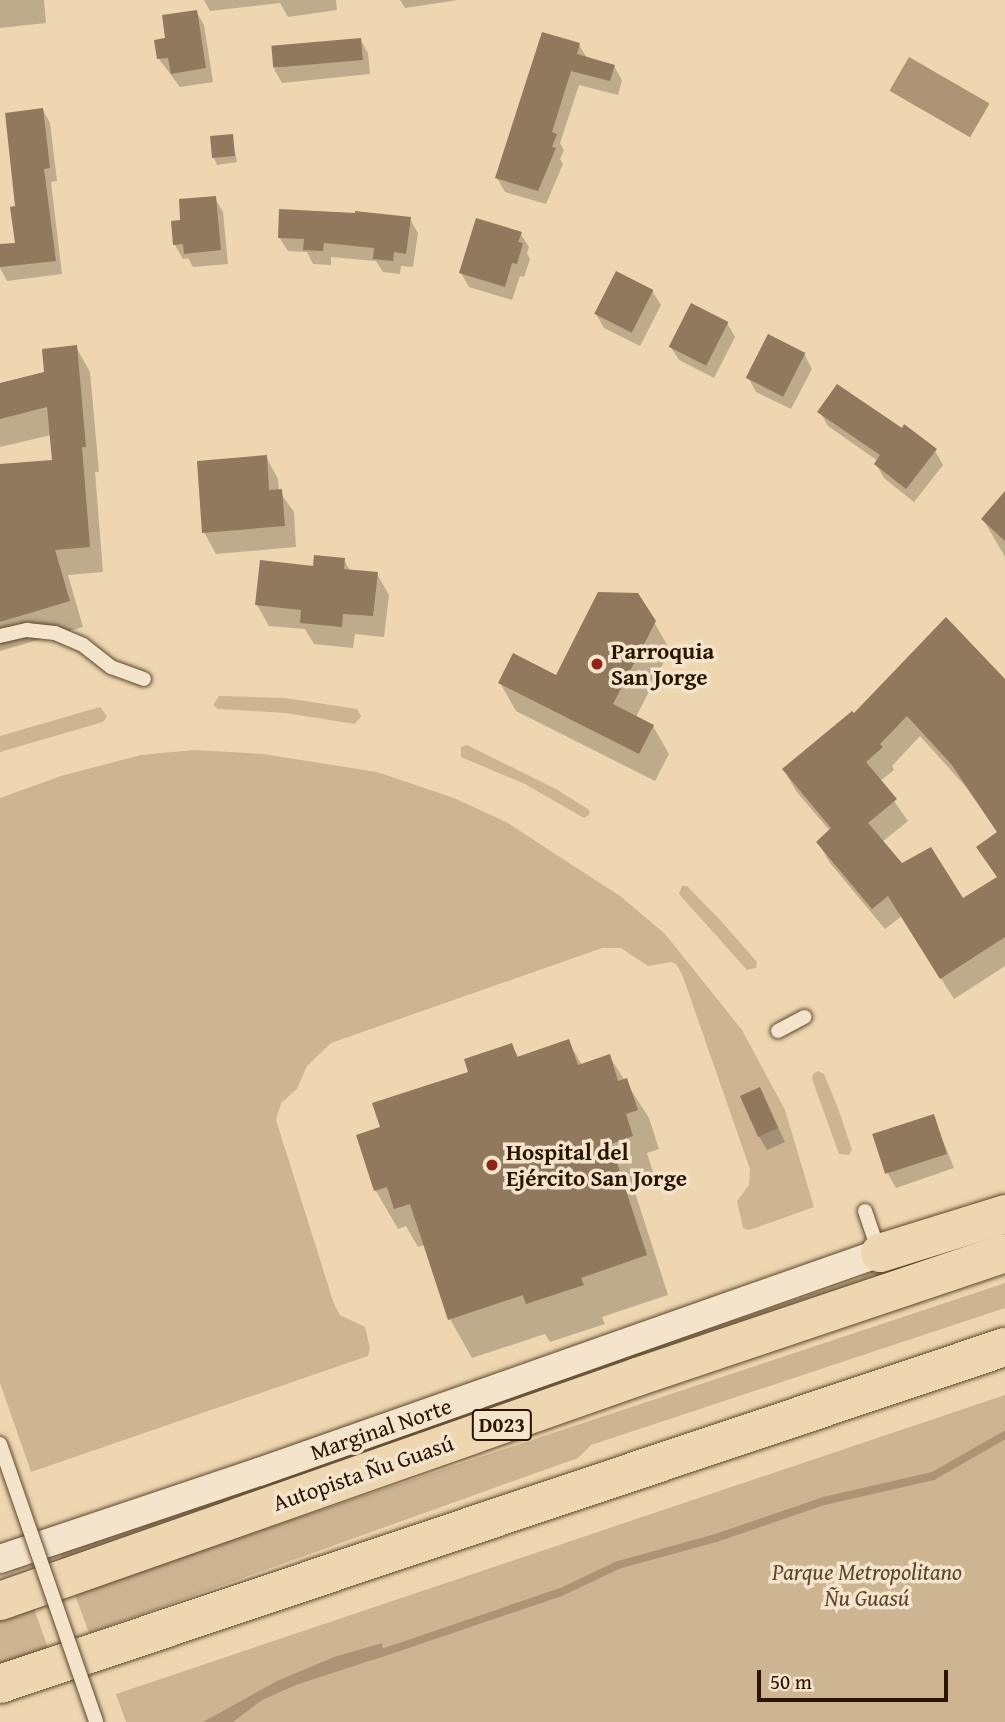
<!DOCTYPE html>
<meta charset="utf-8">
<style>
body{margin:0}
#map{position:relative;width:1005px;height:1722px;overflow:hidden;background:#eed6b0;font-family:"Gentium Book Plus",serif}
div>[style]{position:absolute}
[style*='--x']{left:calc(var(--x)*1px);top:calc(var(--y)*1px);width:calc(var(--w)*1px);rotate:calc(var(--a)*1deg)}
.green>*{inset:0;background:#cdb592}
.water>*{inset:0;background:#ac9474;transform-origin:0 0}
.shadow>*{inset:0;background:#0003}
.stream>*{height:8px;margin:-4px;padding:0 4px;transform-origin:4px;border-radius:4px;background:#ac9474}
.building>*{inset:0;background:#90795c;transform-origin:0 0}
.roads{filter:drop-shadow(0 0 2px #5c452c) drop-shadow(0 0 2px #5c452c)}
.service>*{height:14px;margin:-7px;padding:0 7px;transform-origin:7px;border-radius:7px;background:#f4e4cc}
.minor>*{height:28px;margin:-14px;padding:0 14px;transform-origin:14px;border-radius:14px;background:#f4e4cc}
.motorway>*{height:38px;margin:-19px;padding:0 19px;transform-origin:19px;border-radius:19px;background:#eed6b0}
.bridges{filter:drop-shadow(0 0 2px #5c452c) drop-shadow(0 0 2px #5c452c)}
.service-bridge>*{height:14px;margin:-7px;padding:0 7px;transform-origin:7px;border-radius:7px;background:#f4e4cc}
.dots>*{width:19px;height:19px;translate:-50% -50%;box-sizing:border-box;border:4px solid #f4e4cc;border-radius:50%}
span{translate:-50% -50%;white-space:nowrap;text-align:center;line-height:1.15;-webkit-text-stroke:7px #f4e4cc;paint-order:stroke}
.shield-label span{padding:2px 5px;background:#f4e4cc;border:2px solid;border-radius:5px;-webkit-text-stroke-width:0}
.shield-label{font-size:21px;color:#2b1500;font-weight:700}
.poi-label{font-size:23px;color:#2b1500;font-weight:700}
.left{translate:0 -50%;text-align:left}
.street-label{font-size:23px;color:#2b1500}
.park-label{font-size:23px;color:#5c452c;font-style:italic}
.scale{position:absolute;left:757px;top:1670px;width:191px;height:32px;box-sizing:border-box;border:4px solid #2b1500;border-top:0;padding-left:9px;font-size:21px;line-height:24px;white-space:nowrap;color:#2b1500;-webkit-text-stroke:5px #f4e4cc;paint-order:stroke}
</style>
<div id="map">
<div class="green">
<i style="clip-path:polygon(219px 696px,285px 698px,357px 709px,361px 716px,355px 724px,286px 713px,218px 709px,213px 705px)"></i>
<i style="clip-path:polygon(100px 707px,107px 716px,103px 722px,0 752px,0 736px)"></i>
<i style="clip-path:polygon(467px 745px,556px 789px,589px 810px,590px 814px,584px 818px,525px 784px,461px 757px,461px 747px)"></i>
<i style="clip-path:polygon(194px 750px,263px 754px,377px 772px,454px 798px,506px 822px,620px 896px,665px 934px,742px 1030px,785px 1110px,814px 1207px,749px 1230px,743px 1228px,737px 1201px,749px 1185px,750px 1169px,682px 974px,676px 964px,671px 962px,648px 966px,621px 948px,602px 948px,331px 1043px,307px 1066px,297px 1089px,281px 1103px,276px 1120px,334px 1304px,340px 1315px,365px 1327px,370px 1348px,368px 1356px,31px 1472px,0 1383px,0 798px,61px 776px,141px 755px)"></i>
<i style="clip-path:polygon(682px 886px,687px 886px,721px 921px,757px 962px,756px 968px,747px 970px,679px 894px)"></i>
<i style="clip-path:polygon(818px 1071px,824px 1074px,839px 1111px,852px 1150px,849px 1155px,839px 1154px,812px 1079px,813px 1074px)"></i>
<i style="clip-path:polygon(1005px 1225px,1005px 1240px,63px 1561px,58px 1546px,860px 1278px,887px 1262px)"></i>
<i style="clip-path:polygon(1005px 1283px,1005px 1308px,591px 1445px,578px 1458px,89px 1633px,74px 1592px)"></i>
<i style="clip-path:polygon(1005px 1395px,1005px 1722px,126px 1722px,116px 1694px)"></i>
<i style="clip-path:polygon(33px 1606px,48px 1648px,0 1664px,0 1618px)"></i>
</div>
<div class="water">
<i style="left:909px;top:57px;width:93px;height:39px;rotate:30deg"></i>
<i style="clip-path:polygon(382px 1643px,384px 1656px,296px 1685px,262px 1700px,233px 1722px,203px 1722px,277px 1681px,334px 1657px)"></i>
</div>
<div class="shadow">
<i style="clip-path:polygon(0 0,44px 0,46px 23px,0 28px)"></i>
<i style="clip-path:polygon(204px 0,336px 0,337px 10px,288px 17px,280px 3px,210px 11px)"></i>
<i style="clip-path:polygon(400px 0,458px 0,405px 8px)"></i>
<i style="clip-path:polygon(196px 11px,204px 25px,213px 82px,180px 87px,159px 59px,156px 41px,167px 40px)"></i>
<i style="clip-path:polygon(360px 39px,368px 53px,370px 74px,282px 83px,274px 69px)"></i>
<i style="clip-path:polygon(579px 45px,587px 58px,614px 66px,622px 80px,618px 95px,579px 85px,560px 143px,564px 150px,560px 159px,563px 164px,546px 204px,505px 192px,497px 178px)"></i>
<i style="clip-path:polygon(43px 110px,50px 123px,57px 181px,51px 182px,62px 274px,7px 281px,0 268px,0 246px,16px 244px,17px 207px)"></i>
<i style="clip-path:polygon(232px 136px,237px 162px,217px 165px,214px 158px)"></i>
<i style="clip-path:polygon(215px 198px,223px 212px,228px 264px,193px 267px,188px 258px,183px 259px,175px 245px,173px 223px,182px 222px)"></i>
<i style="clip-path:polygon(410px 219px,418px 233px,413px 267px,401px 266px,400px 274px,383px 272px,376px 261px,331px 257px,331px 265px,313px 264px,307px 252px,288px 251px,279px 237px)"></i>
<i style="clip-path:polygon(520px 233px,529px 247px,527px 253px,530px 259px,524px 277px,520px 276px,512px 300px,469px 287px,461px 273px)"></i>
<i style="clip-path:polygon(652px 291px,661px 305px,640px 346px,604px 328px,596px 314px)"></i>
<i style="clip-path:polygon(727px 323px,735px 337px,714px 378px,679px 360px,670px 346px)"></i>
<i style="clip-path:polygon(76px 347px,90px 372px,99px 472px,95px 472px,103px 572px,68px 575px,83px 627px,0 651px,0 466px,54px 461px,51px 435px,0 447px,0 385px,46px 374px)"></i>
<i style="clip-path:polygon(804px 354px,812px 369px,791px 409px,756px 392px,748px 377px)"></i>
<i style="clip-path:polygon(820px 412px,935px 451px,943px 465px,914px 502px,884px 478px,876px 464px,878px 461px,828px 426px)"></i>
<i style="clip-path:polygon(266px 457px,278px 479px,279px 491px,294px 512px,296px 547px,216px 554px,204px 532px)"></i>
<i style="clip-path:polygon(1005px 494px,1005px 557px,983px 519px)"></i>
<i style="clip-path:polygon(344px 560px,350px 571px,377px 574px,389px 595px,384px 637px,355px 634px,353px 648px,314px 644px,305px 629px,269px 626px,257px 605px)"></i>
<i style="clip-path:polygon(654px 622px,670px 650px,636px 717px,653px 726px,669px 754px,655px 781px,516px 711px,500px 683px,557px 677px)"></i>
<i style="clip-path:polygon(evenodd,1005px 683px,1005px 966px,954px 999px,902px 916px,885px 929px,830px 863px,818px 842px,830px 831px,796px 791px,784px 770px,854px 716px,1005px 683px,920px 736px,966px 787px,998px 833px,978px 847px,998px 878px,963px 900px,902px 865px,882px 842px,908px 821px,880px 781px,894px 770px,892px 766px,920px 736px)"></i>
<i style="clip-path:polygon(568px 1041px,582px 1065px,609px 1056px,649px 1118px,659px 1149px,647px 1153px,654px 1175px,632px 1183px,668px 1295px,602px 1317px,605px 1324px,550px 1342px,545px 1334px,472px 1358px,450px 1319px,425px 1245px,418px 1247px,406px 1226px,398px 1229px,376px 1191px,358px 1136px,382px 1128px,512px 1045px,519px 1058px)"></i>
<i style="clip-path:polygon(760px 1090px,785px 1142px,767px 1150px,759px 1136px)"></i>
<i style="clip-path:polygon(933px 1116px,954px 1168px,896px 1188px,888px 1174px)"></i>
</div>
<div class="stream">
<i style="--x:373;--y:1656;--w:199;--a:-18.8"></i>
<i style="--x:561;--y:1592;--w:63;--a:-25.3"></i>
<i style="--x:618;--y:1565;--w:102;--a:-15.4"></i>
<i style="--x:716;--y:1538;--w:114;--a:-18.9"></i>
<i style="--x:824;--y:1501;--w:112;--a:-12.9"></i>
<i style="--x:933;--y:1476;--w:83;--a:-29.7"></i>
</div>
<div class="building">
<i style="clip-path:polygon(197px 10px,206px 68px,171px 74px,168px 58px,157px 59px,154px 40px,165px 38px,162px 15px)"></i>
<i style="clip-path:polygon(542px 32px,580px 43px,577px 54px,615px 65px,610px 81px,571px 71px,552px 132px,557px 134px,552px 147px,556px 148px,538px 191px,495px 178px)"></i>
<i style="left:361px;top:38px;width:22px;height:90px;rotate:85deg"></i>
<i style="clip-path:polygon(43px 108px,50px 168px,44px 169px,56px 261px,0 267px,0 244px,15px 243px,10px 207px,15px 206px,5px 113px)"></i>
<i style="left:233px;top:134px;width:22px;height:23px;rotate:85deg"></i>
<i style="clip-path:polygon(216px 196px,221px 250px,184px 254px,183px 244px,173px 245px,171px 221px,180px 220px,179px 199px)"></i>
<i style="clip-path:polygon(279px 209px,355px 213px,355px 211px,411px 217px,406px 254px,394px 252px,393px 261px,373px 259px,374px 248px,324px 243px,323px 251px,303px 250px,304px 239px,278px 238px)"></i>
<i style="clip-path:polygon(476px 218px,522px 232px,518px 242px,523px 243px,517px 264px,512px 263px,505px 287px,459px 273px)"></i>
<i style="left:616px;top:271px;width:42px;height:48px;rotate:27deg"></i>
<i style="left:691px;top:303px;width:42px;height:49px;rotate:27deg"></i>
<i style="left:768px;top:334px;width:42px;height:49px;rotate:27deg"></i>
<i style="clip-path:polygon(77px 345px,86px 447px,82px 447px,90px 547px,55px 550px,70px 601px,0 622px,0 464px,52px 460px,47px 407px,0 419px,0 383px,44px 372px,42px 349px)"></i>
<i style="clip-path:polygon(837px 384px,902px 428px,904px 424px,937px 449px,906px 489px,874px 464px,880px 455px,817px 412px)"></i>
<i style="clip-path:polygon(267px 455px,269px 490px,282px 489px,285px 526px,202px 533px,197px 461px)"></i>
<i style="clip-path:polygon(1005px 491px,1005px 541px,981px 519px)"></i>
<i style="clip-path:polygon(314px 555px,345px 558px,344px 569px,378px 572px,373px 616px,343px 614px,342px 627px,300px 623px,301px 610px,255px 605px,260px 560px,313px 566px)"></i>
<i style="clip-path:polygon(598px 592px,638px 593px,656px 621px,613px 704px,654px 725px,639px 754px,498px 683px,513px 653px,556px 675px)"></i>
<i style="clip-path:polygon(evenodd,946px 617px,1005px 679px,1005px 937px,940px 979px,888px 896px,872px 909px,816px 842px,831px 828px,782px 769px,852px 711px,854px 713px,946px 617px,907px 716px,952px 765px,997px 832px,976px 847px,997px 877px,963px 898px,931px 847px,902px 863px,868px 823px,897px 799px,866px 762px,883px 747px,880px 744px,907px 716px)"></i>
<i style="clip-path:polygon(569px 1039px,578px 1065px,610px 1054px,618px 1081px,627px 1078px,638px 1110px,626px 1114px,633px 1136px,611px 1144px,647px 1255px,581px 1278px,584px 1285px,526px 1304px,523px 1295px,448px 1320px,410px 1204px,394px 1209px,387px 1187px,374px 1191px,356px 1135px,380px 1127px,372px 1103px,468px 1072px,464px 1059px,512px 1043px,517px 1057px)"></i>
<i style="left:760px;top:1087px;width:45px;height:22px;rotate:66deg"></i>
<i style="left:934px;top:1114px;width:42px;height:65px;rotate:72deg"></i>
</div>
<div class="roads">
<div class="service">
<i style="--x:0;--y:636;--w:28;--a:-13"></i>
<i style="--x:27;--y:630;--w:28;--a:6"></i>
<i style="--x:55;--y:633;--w:30;--a:23"></i>
<i style="--x:83;--y:645;--w:36;--a:38"></i>
<i style="--x:111;--y:667;--w:35;--a:20"></i>
<i style="--x:778;--y:1031;--w:30;--a:-28"></i>
<i style="--x:865;--y:1211;--w:43;--a:71.1"></i>
</div>
<div class="minor">
<i style="--x:0;--y:1559;--w:273;--a:-18.6"></i>
<i style="--x:259;--y:1472;--w:658;--a:-19.43"></i>
</div>
<div class="motorway">
<i style="--x:880;--y:1253;--w:131;--a:-17.3"></i>
<i style="--x:0;--y:1601;--w:675;--a:-19.37"></i>
<i style="--x:637;--y:1377;--w:388;--a:-18.6"></i>
<i style="--x:0;--y:1684;--w:1060;--a:-18.54"></i>
</div>
</div>
<div class="bridges">
<div class="service-bridge">
<i style="--x:0;--y:1444;--w:294;--a:70.9"></i>
</div>
</div>
<div class="dots">
<i style="left:597px;top:664px;background:#8f2418"></i>
<i style="left:492px;top:1165px;background:#8f2418"></i>
</div>
<div class="shield-label">
<span style="left:502px;top:1425px">D023</span>
</div>
<div class="poi-label">
<span class="left" style="left:611px;top:664px">Parroquia<br>San Jorge</span>
<span class="left" style="left:506px;top:1165px">Hospital del<br>Ejército San Jorge</span>
</div>
<div class="street-label">
<span style="left:381px;top:1429px;rotate:-19deg">Marginal Norte</span>
<span style="left:363px;top:1473px;rotate:-19deg">Autopista Ñu Guasú</span>
</div>
<div class="park-label">
<span style="left:867px;top:1585px">Parque Metropolitano<br>Ñu Guasú</span>
</div>
<div class="scale">50 m</div>
</div>
